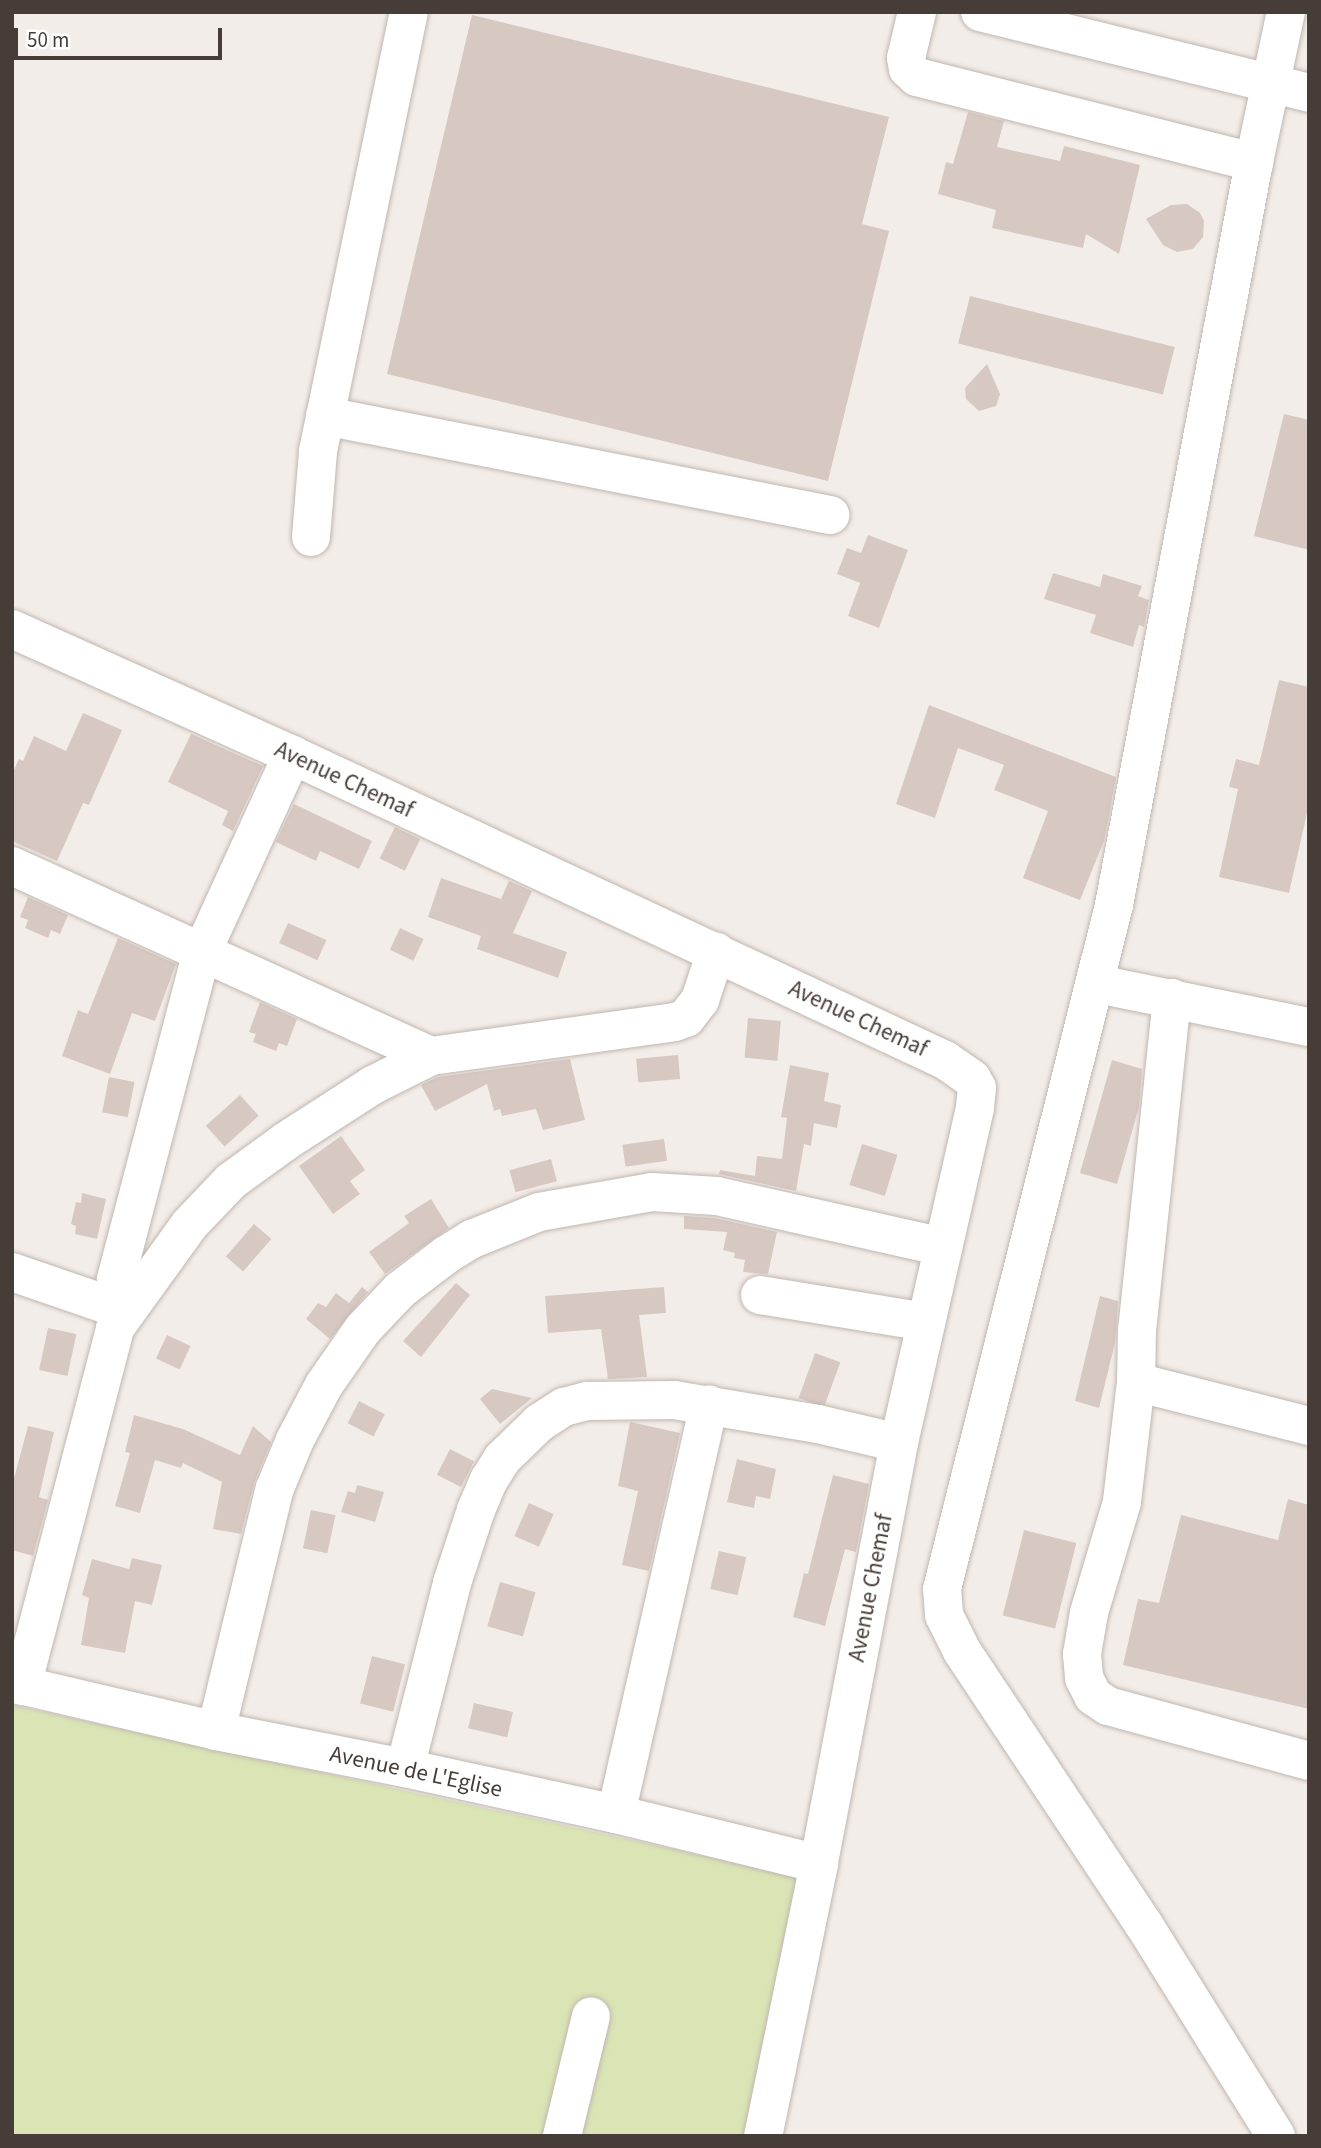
<!DOCTYPE html>
<style>
body{margin:0}
#map{position:relative;width:1321px;height:2148px;overflow:hidden;background:#f3ede9;font-family:"Source Sans 3",sans-serif}
div>[style]{position:absolute}
[style*='--x']{left:calc(var(--x)*1px);top:calc(var(--y)*1px);width:calc(var(--w)*1px);rotate:calc(var(--a)*1deg)}
.green>*{inset:0;background:#dae4b5}
.building>*{inset:0;background:#d7c9c2;transform-origin:0 0}
.roads{filter:drop-shadow(0 0 2px #c1b6af) drop-shadow(0 0 2px #c1b6af)}
.minor>*{height:38px;margin:-19px;padding:0 19px;transform-origin:19px;border-radius:19px;background:#fff}
span{translate:-50% -50%;white-space:nowrap;text-align:center;line-height:1.15;-webkit-text-stroke:5px #fff;paint-order:stroke}
.street-label{font-size:23px;color:#463d38}
.frame{position:absolute;inset:0;border:14px solid #463d38;pointer-events:none}
.scale{position:absolute;left:14px;top:28px;width:208px;height:32px;box-sizing:border-box;border:4px solid #463d38;border-top:0;padding-left:9px;font-size:21px;line-height:24px;white-space:nowrap;color:#463d38;-webkit-text-stroke:5px #fff;paint-order:stroke}
</style>
<div id="map">
<div class="green">
<i style="clip-path:polygon(12px 1705px,815px 1880px,776px 2136px,12px 2136px)"></i>
</div>
<div class="building">
<i style="clip-path:polygon(472px 15px,889px 117px,862px 224px,889px 231px,828px 481px,387px 374px)"></i>
<i style="clip-path:polygon(968px 112px,1004px 121px,997px 147px,1060px 161px,1064px 146px,1140px 165px,1119px 254px,1086px 234px,1083px 248px,992px 228px,996px 210px,938px 194px,946px 162px,953px 164px)"></i>
<i style="clip-path:polygon(1187px 204px,1200px 213px,1204px 221px,1203px 237px,1193px 249px,1177px 252px,1163px 245px,1146px 219px,1171px 205px)"></i>
<i style="left:970px;top:296px;width:211px;height:49px;rotate:14deg"></i>
<i style="clip-path:polygon(987px 364px,1000px 394px,996px 406px,979px 411px,966px 399px,965px 388px)"></i>
<i style="clip-path:polygon(1284px 414px,1309px 420px,1309px 550px,1254px 536px)"></i>
<i style="clip-path:polygon(868px 535px,908px 550px,879px 628px,848px 616px,860px 583px,837px 574px,847px 548px,861px 553px)"></i>
<i style="clip-path:polygon(1053px 573px,1100px 587px,1103px 574px,1142px 586px,1138px 596px,1149px 600px,1144px 627px,1139px 625px,1133px 647px,1090px 633px,1096px 615px,1044px 599px)"></i>
<i style="clip-path:polygon(1279px 680px,1309px 687px,1309px 804px,1289px 893px,1219px 877px,1238px 789px,1229px 787px,1236px 759px,1259px 765px)"></i>
<i style="clip-path:polygon(929px 705px,1116px 777px,1104px 841px,1080px 900px,1023px 878px,1048px 811px,994px 790px,1004px 765px,958px 748px,935px 818px,896px 804px)"></i>
<i style="clip-path:polygon(83px 713px,122px 730px,89px 805px,83px 803px,57px 861px,12px 841px,12px 774px,19px 759px,23px 761px,34px 736px,66px 751px)"></i>
<i style="clip-path:polygon(191px 734px,263px 766px,233px 831px,222px 825px,228px 811px,168px 782px)"></i>
<i style="clip-path:polygon(294px 804px,372px 841px,359px 869px,320px 851px,316px 861px,276px 842px)"></i>
<i style="left:395px;top:827px;width:28px;height:35px;rotate:26deg"></i>
<i style="clip-path:polygon(441px 878px,501px 899px,509px 881px,532px 891px,513px 933px,567px 952px,558px 978px,477px 949px,481px 936px,428px 917px)"></i>
<i style="clip-path:polygon(28px 897px,68px 915px,60px 934px,51px 930px,48px 938px,25px 928px,28px 920px,20px 917px)"></i>
<i style="left:288px;top:923px;width:42px;height:22px;rotate:24deg"></i>
<i style="left:400px;top:928px;width:26px;height:24px;rotate:25deg"></i>
<i style="clip-path:polygon(118px 938px,176px 964px,155px 1021px,132px 1013px,110px 1074px,62px 1056px,78px 1010px,88px 1014px)"></i>
<i style="clip-path:polygon(260px 1002px,297px 1019px,287px 1046px,279px 1043px,276px 1051px,253px 1042px,256px 1034px,249px 1032px)"></i>
<i style="left:748px;top:1018px;width:33px;height:40px;rotate:5deg"></i>
<i style="left:678px;top:1055px;width:24px;height:42px;rotate:85deg"></i>
<i style="clip-path:polygon(570px 1059px,585px 1120px,543px 1130px,536px 1109px,502px 1116px,500px 1109px,494px 1111px,487px 1084px,435px 1111px,421px 1085px,438px 1077px)"></i>
<i style="clip-path:polygon(1112px 1060px,1142px 1069px,1139px 1107px,1117px 1184px,1080px 1173px)"></i>
<i style="clip-path:polygon(790px 1065px,829px 1073px,824px 1101px,841px 1105px,837px 1128px,814px 1123px,811px 1146px,804px 1144px,796px 1191px,719px 1174px,720px 1170px,755px 1176px,757px 1156px,782px 1159px,787px 1118px,781px 1117px)"></i>
<i style="left:109px;top:1077px;width:26px;height:36px;rotate:11deg"></i>
<i style="left:240px;top:1095px;width:28px;height:46px;rotate:48deg"></i>
<i style="clip-path:polygon(341px 1136px,365px 1170px,350px 1181px,360px 1194px,333px 1214px,299px 1166px)"></i>
<i style="left:664px;top:1139px;width:22px;height:42px;rotate:82deg"></i>
<i style="left:862px;top:1144px;width:37px;height:43px;rotate:17deg"></i>
<i style="left:551px;top:1159px;width:23px;height:43px;rotate:75deg"></i>
<i style="clip-path:polygon(82px 1193px,106px 1199px,97px 1239px,75px 1234px,76px 1226px,71px 1224px,76px 1202px,81px 1203px)"></i>
<i style="clip-path:polygon(431px 1199px,449px 1228px,385px 1274px,369px 1252px,409px 1223px,404px 1216px)"></i>
<i style="clip-path:polygon(684px 1216px,714px 1218px,777px 1232px,768px 1274px,743px 1272px,745px 1260px,734px 1258px,735px 1253px,723px 1250px,727px 1232px,684px 1229px)"></i>
<i style="left:254px;top:1224px;width:23px;height:43px;rotate:41deg"></i>
<i style="clip-path:polygon(456px 1283px,470px 1295px,421px 1357px,403px 1341px)"></i>
<i style="clip-path:polygon(362px 1287px,368px 1292px,330px 1339px,306px 1319px,318px 1303px,326px 1307px,336px 1293px,349px 1303px)"></i>
<i style="clip-path:polygon(664px 1287px,666px 1313px,639px 1315px,647px 1377px,608px 1379px,601px 1329px,548px 1333px,545px 1296px)"></i>
<i style="clip-path:polygon(1100px 1296px,1118px 1301px,1115px 1343px,1099px 1408px,1075px 1401px)"></i>
<i style="left:48px;top:1328px;width:29px;height:43px;rotate:12deg"></i>
<i style="left:167px;top:1335px;width:26px;height:26px;rotate:25deg"></i>
<i style="left:815px;top:1353px;width:27px;height:48px;rotate:20deg"></i>
<i style="clip-path:polygon(492px 1389px,532px 1398px,500px 1424px,480px 1399px)"></i>
<i style="left:359px;top:1401px;width:29px;height:25px;rotate:27deg"></i>
<i style="clip-path:polygon(134px 1415px,183px 1429px,240px 1455px,253px 1426px,271px 1442px,254px 1483px,241px 1534px,213px 1529px,222px 1482px,183px 1463px,181px 1468px,155px 1460px,140px 1513px,115px 1506px,130px 1453px,125px 1452px)"></i>
<i style="clip-path:polygon(630px 1422px,680px 1433px,649px 1571px,622px 1565px,638px 1491px,618px 1486px)"></i>
<i style="clip-path:polygon(28px 1426px,54px 1432px,39px 1497px,48px 1500px,33px 1556px,12px 1550px,12px 1486px)"></i>
<i style="left:450px;top:1449px;width:27px;height:29px;rotate:27deg"></i>
<i style="clip-path:polygon(737px 1459px,776px 1469px,770px 1499px,756px 1496px,754px 1508px,727px 1502px)"></i>
<i style="clip-path:polygon(833px 1475px,869px 1484px,856px 1552px,845px 1549px,825px 1626px,793px 1617px,804px 1573px,808px 1574px)"></i>
<i style="clip-path:polygon(357px 1485px,384px 1492px,375px 1522px,341px 1512px,348px 1491px,355px 1493px)"></i>
<i style="clip-path:polygon(1288px 1499px,1309px 1505px,1309px 1709px,1123px 1665px,1138px 1599px,1159px 1603px,1181px 1515px,1278px 1540px)"></i>
<i style="left:529px;top:1503px;width:27px;height:36px;rotate:24deg"></i>
<i style="left:311px;top:1510px;width:25px;height:39px;rotate:12deg"></i>
<i style="left:1024px;top:1530px;width:54px;height:88px;rotate:14deg"></i>
<i style="left:719px;top:1551px;width:28px;height:39px;rotate:13deg"></i>
<i style="clip-path:polygon(132px 1558px,162px 1565px,152px 1605px,135px 1601px,125px 1653px,81px 1645px,89px 1598px,82px 1595px,92px 1559px,129px 1569px)"></i>
<i style="left:500px;top:1582px;width:37px;height:46px;rotate:16deg"></i>
<i style="left:372px;top:1656px;width:34px;height:49px;rotate:14deg"></i>
<i style="left:474px;top:1703px;width:40px;height:26px;rotate:13deg"></i>
</div>
<div class="roads">
<div class="minor">
<i style="--x:917;--y:12;--w:47;--a:103.4"></i>
<i style="--x:906;--y:58;--w:11;--a:80"></i>
<i style="--x:908;--y:69;--w:12;--a:42"></i>
<i style="--x:917;--y:77;--w:348;--a:14.2"></i>
<i style="--x:980;--y:12;--w:339;--a:13.8"></i>
<i style="--x:325;--y:416;--w:515;--a:11.09"></i>
<i style="--x:311;--y:537;--w:86;--a:-85.3"></i>
<i style="--x:318;--y:451;--w:448;--a:-78.3"></i>
<i style="--x:12;--y:629;--w:307;--a:24.2"></i>
<i style="--x:292;--y:755;--w:721;--a:25.04"></i>
<i style="--x:945;--y:1060;--w:33;--a:35"></i>
<i style="--x:972;--y:1079;--w:10;--a:61"></i>
<i style="--x:977;--y:1088;--w:20;--a:96"></i>
<i style="--x:975;--y:1108;--w:344;--a:102.8"></i>
<i style="--x:899;--y:1443;--w:429;--a:100.8"></i>
<i style="--x:819;--y:1864;--w:278;--a:101.6"></i>
<i style="--x:12;--y:866;--w:460;--a:24.4"></i>
<i style="--x:1097;--y:984;--w:216;--a:11.5"></i>
<i style="--x:1172;--y:998;--w:334;--a:96"></i>
<i style="--x:1137;--y:1330;--w:52;--a:91.1"></i>
<i style="--x:1136;--y:1382;--w:179;--a:14.3"></i>
<i style="--x:12;--y:1272;--w:120;--a:19"></i>
<i style="--x:760;--y:1295;--w:168;--a:9.2"></i>
<i style="--x:125;--y:1311;--w:17;--a:-115"></i>
<i style="--x:118;--y:1296;--w:17;--a:-97"></i>
<i style="--x:116;--y:1279;--w:338;--a:-75.3"></i>
<i style="--x:202;--y:952;--w:217;--a:-65.4"></i>
<i style="--x:1136;--y:1382;--w:121;--a:96.7"></i>
<i style="--x:1122;--y:1502;--w:116;--a:106.6"></i>
<i style="--x:1089;--y:1613;--w:42;--a:99.7"></i>
<i style="--x:1082;--y:1654;--w:24;--a:85"></i>
<i style="--x:1084;--y:1678;--w:20;--a:63"></i>
<i style="--x:1093;--y:1696;--w:18;--a:34"></i>
<i style="--x:1108;--y:1706;--w:208;--a:15.3"></i>
<i style="--x:12;--y:1683;--w:210;--a:13.2"></i>
<i style="--x:216;--y:1731;--w:193;--a:11.1"></i>
<i style="--x:405;--y:1768;--w:216;--a:12.3"></i>
<i style="--x:616;--y:1814;--w:209;--a:13.8"></i>
<i style="--x:22;--y:1686;--w:370;--a:-75.4"></i>
<i style="--x:115;--y:1328;--w:128;--a:-54.2"></i>
<i style="--x:190;--y:1224;--w:59;--a:-46.4"></i>
<i style="--x:231;--y:1181;--w:68;--a:-36"></i>
<i style="--x:286;--y:1141;--w:103;--a:-32.8"></i>
<i style="--x:373;--y:1085;--w:65;--a:-26.6"></i>
<i style="--x:431;--y:1056;--w:246;--a:-7.9"></i>
<i style="--x:675;--y:1022;--w:12;--a:-20"></i>
<i style="--x:686;--y:1018;--w:23;--a:-52"></i>
<i style="--x:700;--y:1000;--w:51;--a:-71.6"></i>
<i style="--x:216;--y:1731;--w:250;--a:-76.4"></i>
<i style="--x:275;--y:1488;--w:52;--a:-67.4"></i>
<i style="--x:295;--y:1440;--w:62;--a:-62.2"></i>
<i style="--x:324;--y:1385;--w:68;--a:-55.1"></i>
<i style="--x:363;--y:1329;--w:54;--a:-46.5"></i>
<i style="--x:400;--y:1290;--w:58;--a:-37.3"></i>
<i style="--x:446;--y:1255;--w:31;--a:-32"></i>
<i style="--x:472;--y:1239;--w:72;--a:-21.9"></i>
<i style="--x:539;--y:1212;--w:115;--a:-10"></i>
<i style="--x:652;--y:1192;--w:65;--a:3.5"></i>
<i style="--x:717;--y:1196;--w:232;--a:12.7"></i>
<i style="--x:405;--y:1768;--w:191;--a:-75.7"></i>
<i style="--x:452;--y:1583;--w:77;--a:-71.8"></i>
<i style="--x:476;--y:1510;--w:33;--a:-67"></i>
<i style="--x:489;--y:1480;--w:25;--a:-58"></i>
<i style="--x:502;--y:1459;--w:52;--a:-44.2"></i>
<i style="--x:539;--y:1423;--w:30;--a:-33"></i>
<i style="--x:564;--y:1407;--w:24;--a:-15"></i>
<i style="--x:587;--y:1401;--w:87;--a:-0.7"></i>
<i style="--x:674;--y:1400;--w:146;--a:9.5"></i>
<i style="--x:818;--y:1424;--w:83;--a:13.2"></i>
<i style="--x:616;--y:1814;--w:420;--a:-77.2"></i>
<i style="--x:562;--y:2136;--w:123;--a:-76.4"></i>
<i style="--x:1276;--y:2136;--w:249;--a:-122"></i>
<i style="--x:1144;--y:1925;--w:329;--a:-123.6"></i>
<i style="--x:962;--y:1651;--w:40;--a:-116.6"></i>
<i style="--x:944;--y:1615;--w:26;--a:-94"></i>
<i style="--x:942;--y:1589;--w:705;--a:-75.88"></i>
<i style="--x:1114;--y:905;--w:756;--a:-79.33"></i>
<i style="--x:1254;--y:162;--w:153;--a:-78"></i>
</div>
</div>
<div class="street-label">
<span style="left:344px;top:780px;rotate:25deg">Avenue Chemaf</span>
<span style="left:858px;top:1019px;rotate:25deg">Avenue Chemaf</span>
<span style="left:871px;top:1588px;rotate:-79deg">Avenue Chemaf</span>
<span style="left:416px;top:1772px;rotate:12deg">Avenue de L'Eglise</span>
</div>
<div class="frame"></div>
<div class="scale">50 m</div>
</div>
